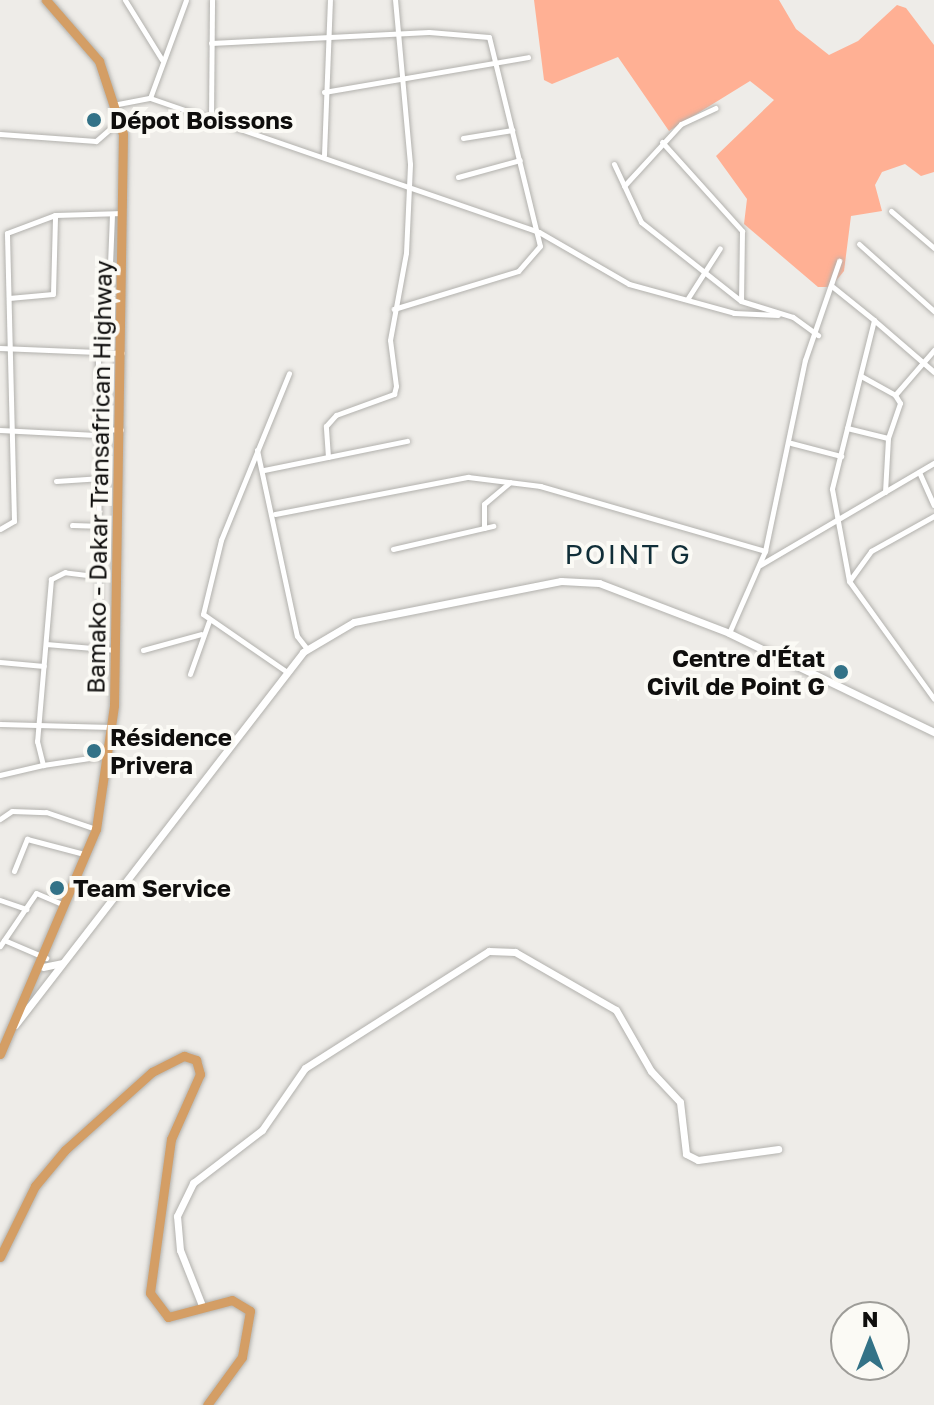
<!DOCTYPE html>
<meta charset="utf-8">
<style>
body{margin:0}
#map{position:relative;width:934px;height:1405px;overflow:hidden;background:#eeece8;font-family:"Golos Text",sans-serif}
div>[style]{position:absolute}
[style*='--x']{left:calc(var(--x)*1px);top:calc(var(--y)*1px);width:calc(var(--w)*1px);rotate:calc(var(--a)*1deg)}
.green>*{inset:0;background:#ffb094}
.roads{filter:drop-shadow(0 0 2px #b2b1ad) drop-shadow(0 0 2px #b2b1ad)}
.street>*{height:5px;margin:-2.5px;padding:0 2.5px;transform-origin:2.5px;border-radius:2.5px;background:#fff}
.secondary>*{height:7px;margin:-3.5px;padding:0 3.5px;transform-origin:3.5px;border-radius:3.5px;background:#fff}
.highway>*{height:9px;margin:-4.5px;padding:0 4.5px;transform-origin:4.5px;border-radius:4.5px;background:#d49e65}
.dots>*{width:22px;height:22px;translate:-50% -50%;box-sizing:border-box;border:4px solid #fbfaf5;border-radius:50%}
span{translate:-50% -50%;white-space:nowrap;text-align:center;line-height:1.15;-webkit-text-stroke:8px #fbfaf5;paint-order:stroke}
.poi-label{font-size:24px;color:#0f0e0d;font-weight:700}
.left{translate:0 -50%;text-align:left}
.right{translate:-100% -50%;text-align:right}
.street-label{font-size:24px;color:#0f0e0d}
.quarter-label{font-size:28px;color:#102e38;letter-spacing:2px}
.north{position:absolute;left:830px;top:1301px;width:80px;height:80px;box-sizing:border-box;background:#fbfaf5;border:2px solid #9d9c98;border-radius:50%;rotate:0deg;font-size:22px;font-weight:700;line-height:32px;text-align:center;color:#0f0e0d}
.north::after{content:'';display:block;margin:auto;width:28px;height:36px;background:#337287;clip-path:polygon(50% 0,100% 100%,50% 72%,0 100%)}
</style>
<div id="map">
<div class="green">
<i style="clip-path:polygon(534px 0,779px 0,796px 29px,829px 55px,858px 41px,897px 5px,906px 8px,934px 45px,934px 172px,921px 176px,905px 164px,882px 172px,875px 185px,882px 211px,851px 216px,844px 271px,831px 287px,818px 287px,744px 224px,747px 199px,716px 156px,774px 100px,750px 81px,669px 131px,618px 57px,552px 84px,544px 80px)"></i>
</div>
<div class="roads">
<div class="street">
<i style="--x:125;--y:0;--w:70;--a:58.3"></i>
<i style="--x:211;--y:43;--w:218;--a:-2.9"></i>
<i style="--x:429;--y:32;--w:60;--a:4.8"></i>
<i style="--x:489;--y:37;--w:215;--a:76.3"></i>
<i style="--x:540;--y:246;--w:33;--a:131"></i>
<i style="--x:518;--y:271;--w:130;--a:163"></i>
<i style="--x:324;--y:92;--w:207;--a:-9.7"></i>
<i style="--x:150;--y:98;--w:104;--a:-69.8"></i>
<i style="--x:118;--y:104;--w:33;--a:-11"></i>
<i style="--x:150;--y:98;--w:411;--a:19"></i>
<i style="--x:539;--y:232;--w:104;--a:30"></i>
<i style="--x:629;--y:284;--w:109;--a:15.4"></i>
<i style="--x:734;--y:313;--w:44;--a:2.6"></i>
<i style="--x:211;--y:118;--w:118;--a:-89.5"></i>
<i style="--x:0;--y:134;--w:96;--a:4.2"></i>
<i style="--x:96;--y:141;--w:32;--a:-41"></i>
<i style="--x:463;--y:138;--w:50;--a:-9.3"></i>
<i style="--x:662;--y:142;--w:120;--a:48"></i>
<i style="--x:742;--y:231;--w:69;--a:90.8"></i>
<i style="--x:324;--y:155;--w:155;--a:-87.8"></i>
<i style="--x:614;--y:164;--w:64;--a:65"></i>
<i style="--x:641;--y:222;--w:127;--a:38.3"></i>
<i style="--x:741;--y:301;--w:54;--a:17.1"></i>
<i style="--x:793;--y:317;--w:31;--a:36"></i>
<i style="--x:458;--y:177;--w:64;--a:-15.3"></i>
<i style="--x:624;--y:186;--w:84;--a:-47.4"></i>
<i style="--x:681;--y:124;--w:38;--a:-25"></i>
<i style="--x:891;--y:211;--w:57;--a:40.7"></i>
<i style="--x:859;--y:244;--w:101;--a:41.8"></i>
<i style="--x:833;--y:287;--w:53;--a:38.8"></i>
<i style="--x:9;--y:298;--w:44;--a:-5.2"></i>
<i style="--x:53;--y:294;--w:79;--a:-88.5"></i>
<i style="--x:688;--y:298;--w:59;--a:-57.4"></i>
<i style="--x:0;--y:348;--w:122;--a:2.3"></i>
<i style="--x:934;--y:372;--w:79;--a:-139.1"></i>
<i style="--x:874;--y:320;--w:174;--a:104"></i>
<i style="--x:832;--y:489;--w:94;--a:79.5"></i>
<i style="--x:849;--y:581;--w:145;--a:54.2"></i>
<i style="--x:861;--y:376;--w:39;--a:29"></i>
<i style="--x:895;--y:395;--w:60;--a:-49.1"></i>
<i style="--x:847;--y:428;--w:42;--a:13.7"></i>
<i style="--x:97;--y:429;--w:24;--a:2"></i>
<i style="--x:0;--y:430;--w:96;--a:3"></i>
<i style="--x:791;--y:443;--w:52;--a:14.6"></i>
<i style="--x:257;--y:450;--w:190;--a:77.9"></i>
<i style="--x:297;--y:636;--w:16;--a:52"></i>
<i style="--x:328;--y:457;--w:31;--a:-94"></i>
<i style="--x:326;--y:426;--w:15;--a:-48"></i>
<i style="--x:336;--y:415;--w:62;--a:-19.9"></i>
<i style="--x:394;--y:394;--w:8;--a:-76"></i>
<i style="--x:396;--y:386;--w:46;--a:-97.4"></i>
<i style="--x:390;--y:340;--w:88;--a:-79.6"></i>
<i style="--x:406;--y:253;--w:89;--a:-87.4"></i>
<i style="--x:410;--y:164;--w:165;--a:-95.2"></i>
<i style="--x:264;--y:470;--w:146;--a:-11.5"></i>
<i style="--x:919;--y:472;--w:36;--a:66"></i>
<i style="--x:56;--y:481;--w:46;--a:-3.7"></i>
<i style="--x:885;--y:492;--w:54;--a:-86.8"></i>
<i style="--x:888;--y:438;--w:37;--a:-71"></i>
<i style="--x:900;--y:403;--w:9;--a:-122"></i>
<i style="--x:275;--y:514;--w:197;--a:-10.9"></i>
<i style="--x:468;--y:477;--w:73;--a:7.1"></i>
<i style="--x:540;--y:486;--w:234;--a:16.1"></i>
<i style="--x:72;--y:525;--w:32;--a:2"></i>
<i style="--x:484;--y:528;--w:24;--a:-90"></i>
<i style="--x:484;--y:504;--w:34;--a:-40"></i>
<i style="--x:0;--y:529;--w:16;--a:-30"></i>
<i style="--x:14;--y:521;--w:288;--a:-91.4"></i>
<i style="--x:7;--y:233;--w:51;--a:-20.6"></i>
<i style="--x:55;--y:215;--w:68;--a:-1.7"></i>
<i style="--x:393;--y:549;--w:103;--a:-13"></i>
<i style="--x:760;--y:565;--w:202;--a:-30.4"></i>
<i style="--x:103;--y:577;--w:38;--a:-173"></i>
<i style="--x:65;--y:572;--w:16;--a:153"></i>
<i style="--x:51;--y:579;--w:163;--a:94.9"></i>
<i style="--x:37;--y:741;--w:25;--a:76"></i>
<i style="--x:43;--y:765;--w:67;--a:-8.6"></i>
<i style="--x:850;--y:580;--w:36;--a:-54"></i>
<i style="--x:871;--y:551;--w:72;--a:-29.1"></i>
<i style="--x:729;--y:633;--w:90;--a:-66.3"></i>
<i style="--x:765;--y:551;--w:195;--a:-78.2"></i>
<i style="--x:805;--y:360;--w:105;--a:-71"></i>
<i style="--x:46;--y:644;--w:70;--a:4.9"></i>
<i style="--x:99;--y:647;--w:295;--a:-90.2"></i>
<i style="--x:98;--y:352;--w:39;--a:-75"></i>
<i style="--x:108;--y:314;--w:100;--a:-87.7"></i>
<i style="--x:143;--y:650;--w:60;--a:-15.4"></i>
<i style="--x:0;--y:662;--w:44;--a:5.2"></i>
<i style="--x:287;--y:672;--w:102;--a:-145.4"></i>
<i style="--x:203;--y:614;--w:76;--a:-76.3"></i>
<i style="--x:221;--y:540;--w:180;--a:-67.8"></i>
<i style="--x:190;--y:674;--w:56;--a:-70.3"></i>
<i style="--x:0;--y:724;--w:111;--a:1.5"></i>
<i style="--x:0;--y:775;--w:44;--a:-13.1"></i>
<i style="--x:0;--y:819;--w:14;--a:-34"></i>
<i style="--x:12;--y:811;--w:34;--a:2"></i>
<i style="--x:46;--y:812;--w:53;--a:18.8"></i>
<i style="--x:14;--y:871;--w:35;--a:-68"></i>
<i style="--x:27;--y:839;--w:59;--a:14.7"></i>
<i style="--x:0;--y:900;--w:28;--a:19"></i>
<i style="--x:4;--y:940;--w:46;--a:23.2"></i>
<i style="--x:0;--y:946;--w:64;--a:-55.8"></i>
<i style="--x:36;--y:893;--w:30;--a:23"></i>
</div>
<div class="secondary">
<i style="--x:43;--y:967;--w:19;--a:-12"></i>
<i style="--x:15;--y:1025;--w:471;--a:-52.3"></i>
<i style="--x:303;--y:652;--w:59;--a:-30.5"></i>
<i style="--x:354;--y:622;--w:211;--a:-11.2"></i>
<i style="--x:561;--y:581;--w:38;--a:3"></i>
<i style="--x:599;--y:583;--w:139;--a:21"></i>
<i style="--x:729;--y:633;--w:228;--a:25.8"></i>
<i style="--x:203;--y:1308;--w:62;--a:-111.6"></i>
<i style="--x:180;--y:1250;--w:34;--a:-95"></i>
<i style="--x:177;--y:1216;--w:37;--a:-64"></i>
<i style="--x:193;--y:1183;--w:87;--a:-37.5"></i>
<i style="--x:262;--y:1130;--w:75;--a:-55.3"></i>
<i style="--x:305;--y:1068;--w:218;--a:-32.5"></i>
<i style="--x:489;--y:951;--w:26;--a:2"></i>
<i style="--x:515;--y:952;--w:116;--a:29.9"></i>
<i style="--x:616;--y:1010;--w:70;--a:60.2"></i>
<i style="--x:651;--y:1071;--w:42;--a:46.9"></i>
<i style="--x:680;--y:1102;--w:52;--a:83.4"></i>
<i style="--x:686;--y:1154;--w:13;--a:27"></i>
<i style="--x:698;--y:1160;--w:81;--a:-7.8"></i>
</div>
<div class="highway">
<i style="--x:0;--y:1054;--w:245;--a:-66.9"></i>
<i style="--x:96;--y:829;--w:125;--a:-81.7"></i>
<i style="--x:114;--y:705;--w:571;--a:-89.1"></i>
<i style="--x:123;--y:134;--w:77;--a:-108.2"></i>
<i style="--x:99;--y:61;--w:81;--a:-131"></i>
<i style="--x:0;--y:1257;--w:79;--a:-63.8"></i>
<i style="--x:35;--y:1186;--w:47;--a:-50.2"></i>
<i style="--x:65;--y:1150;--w:117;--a:-41.9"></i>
<i style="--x:152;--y:1072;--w:36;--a:-27"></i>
<i style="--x:184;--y:1056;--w:13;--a:18"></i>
<i style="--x:196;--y:1060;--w:15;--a:74"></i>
<i style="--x:200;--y:1074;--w:71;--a:114"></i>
<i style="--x:171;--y:1139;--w:155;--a:97.8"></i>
<i style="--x:150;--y:1293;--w:30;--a:53"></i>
<i style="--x:168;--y:1317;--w:66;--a:-14.9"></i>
<i style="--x:232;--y:1300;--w:21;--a:31"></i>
<i style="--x:250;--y:1311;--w:47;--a:99.9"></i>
<i style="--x:242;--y:1357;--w:59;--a:126.1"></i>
</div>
</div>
<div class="dots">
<i style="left:94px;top:120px;background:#337287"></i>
<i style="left:841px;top:672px;background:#337287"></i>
<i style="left:94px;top:751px;background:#337287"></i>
<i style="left:57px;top:888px;background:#337287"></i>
</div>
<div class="poi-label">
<span class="left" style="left:110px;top:120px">Dépot Boissons</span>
<span class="right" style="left:825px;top:672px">Centre d'État<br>Civil de Point G</span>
<span class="left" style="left:110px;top:751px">Résidence<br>Privera</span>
<span class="left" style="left:73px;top:888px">Team Service</span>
</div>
<div class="street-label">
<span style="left:99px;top:477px;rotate:-89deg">Bamako - Dakar Transafrican Highway</span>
</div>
<div class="quarter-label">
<span style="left:628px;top:554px">POINT G</span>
</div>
<div class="north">N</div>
</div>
